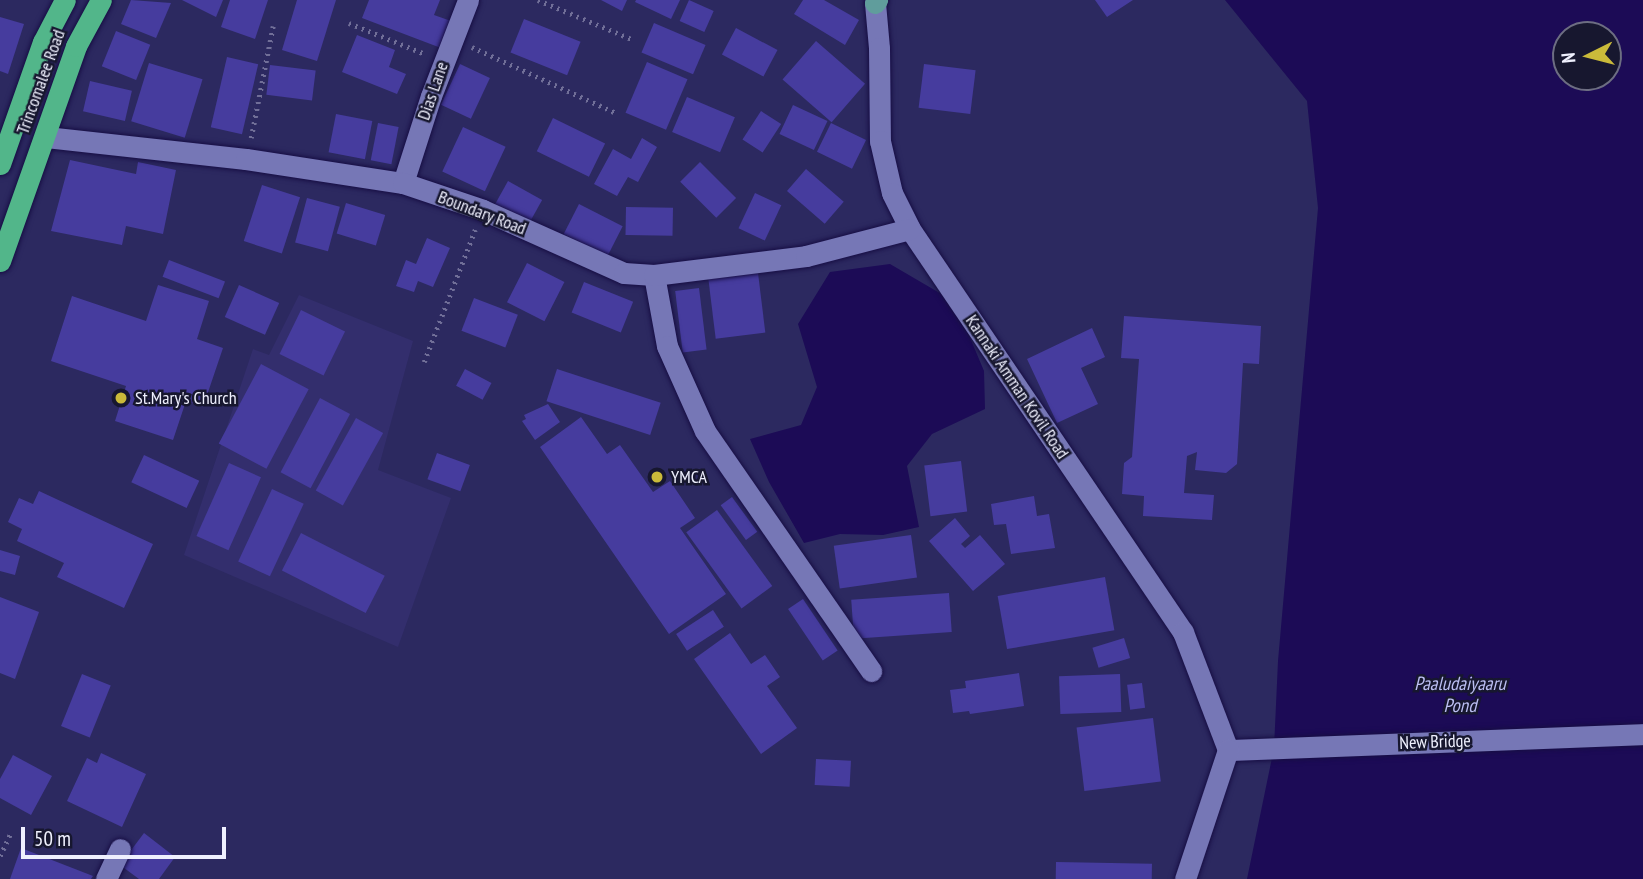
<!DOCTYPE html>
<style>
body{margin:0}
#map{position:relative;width:1643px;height:879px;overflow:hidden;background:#2c2960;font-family:"PT Sans Narrow",sans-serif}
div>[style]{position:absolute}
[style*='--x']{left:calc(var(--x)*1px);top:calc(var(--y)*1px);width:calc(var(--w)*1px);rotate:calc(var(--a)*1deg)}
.built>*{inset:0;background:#332e6d}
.water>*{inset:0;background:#1c0b56}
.building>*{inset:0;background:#463c9e;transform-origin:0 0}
.path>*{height:4.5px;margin-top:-2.25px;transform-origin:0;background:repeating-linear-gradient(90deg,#716f98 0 2px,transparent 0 7px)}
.roads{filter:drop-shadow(0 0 2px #170e44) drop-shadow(0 0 2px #170e44)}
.street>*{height:21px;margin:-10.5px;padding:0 10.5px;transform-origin:10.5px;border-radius:10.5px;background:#7677b6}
.secondary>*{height:21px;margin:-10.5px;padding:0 10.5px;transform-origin:10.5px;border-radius:10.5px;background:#7677b6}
.primary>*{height:21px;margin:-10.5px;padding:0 10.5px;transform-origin:10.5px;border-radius:10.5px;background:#609d9c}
.highway>*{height:21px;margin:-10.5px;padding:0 10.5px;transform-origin:10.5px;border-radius:10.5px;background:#52b68a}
.dots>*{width:19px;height:19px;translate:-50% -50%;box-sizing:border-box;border:4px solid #17172f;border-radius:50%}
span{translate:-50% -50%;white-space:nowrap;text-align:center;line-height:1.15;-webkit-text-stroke:5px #17172f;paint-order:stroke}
.street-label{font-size:18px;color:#eff0fe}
.poi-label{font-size:18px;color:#eff0fe}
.left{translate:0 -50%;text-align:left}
.water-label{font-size:19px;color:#bbbef2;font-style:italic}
.north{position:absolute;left:1552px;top:21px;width:70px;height:70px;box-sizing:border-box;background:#17172f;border:2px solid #6d6e82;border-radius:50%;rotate:264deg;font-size:19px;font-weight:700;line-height:28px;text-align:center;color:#eff0fe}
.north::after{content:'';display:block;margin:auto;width:24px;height:32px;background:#caba3a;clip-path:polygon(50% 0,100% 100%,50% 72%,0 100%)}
.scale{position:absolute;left:21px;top:827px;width:205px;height:32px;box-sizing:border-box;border:4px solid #eff0fe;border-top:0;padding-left:9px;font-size:21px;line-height:24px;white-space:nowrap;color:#eff0fe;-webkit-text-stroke:5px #17172f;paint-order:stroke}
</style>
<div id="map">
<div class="built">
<i style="clip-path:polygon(299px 295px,413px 341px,378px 470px,451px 498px,398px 647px,184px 555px,253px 349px,269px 355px)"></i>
</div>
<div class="water">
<i style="clip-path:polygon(evenodd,1225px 0,1643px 0,1643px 879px,1247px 879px,1274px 748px,1278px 661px,1318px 208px,1307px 101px,1225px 0,1566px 35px,1608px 35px,1608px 77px,1566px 77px,1566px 35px)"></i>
<i style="clip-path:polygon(890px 264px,955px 302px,984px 371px,985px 409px,932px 434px,907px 466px,919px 527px,883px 535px,840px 534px,804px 543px,769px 482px,750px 439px,801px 425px,817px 387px,798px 324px,830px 272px)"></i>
</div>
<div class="building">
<i style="clip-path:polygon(131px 0,171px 3px,156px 38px,121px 24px)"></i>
<i style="clip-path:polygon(182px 0,223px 0,216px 17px)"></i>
<i style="clip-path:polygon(230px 0,268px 0,255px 39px,221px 27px)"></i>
<i style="clip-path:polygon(297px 0,336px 0,317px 61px,282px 50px)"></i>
<i style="clip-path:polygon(369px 0,440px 0,434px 15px,451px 21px,441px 48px,362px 18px)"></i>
<i style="clip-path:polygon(601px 0,627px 0,622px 11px)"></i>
<i style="clip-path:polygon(636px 0,680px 0,671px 19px,635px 2px)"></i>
<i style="left:689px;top:0;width:27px;height:23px;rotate:24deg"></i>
<i style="clip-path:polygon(803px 0,824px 0,859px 20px,845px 45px,794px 14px)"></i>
<i style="clip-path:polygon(1095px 0,1133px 0,1107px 17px)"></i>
<i style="clip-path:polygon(0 17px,24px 24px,8px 74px,0 71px)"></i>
<i style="left:524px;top:19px;width:61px;height:36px;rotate:22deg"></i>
<i style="left:654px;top:23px;width:56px;height:32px;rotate:23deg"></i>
<i style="left:736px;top:28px;width:47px;height:30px;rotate:28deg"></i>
<i style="left:116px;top:31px;width:37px;height:38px;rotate:22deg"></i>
<i style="clip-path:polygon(357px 35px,395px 50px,389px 67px,406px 74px,397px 94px,342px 72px)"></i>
<i style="left:816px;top:41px;width:65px;height:51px;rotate:41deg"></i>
<i style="left:227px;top:57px;width:32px;height:72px;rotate:13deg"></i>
<i style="left:647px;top:62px;width:44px;height:55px;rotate:23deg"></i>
<i style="left:149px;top:63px;width:56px;height:61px;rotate:17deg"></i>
<i style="left:460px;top:64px;width:33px;height:45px;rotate:25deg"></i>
<i style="left:924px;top:64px;width:52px;height:44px;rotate:7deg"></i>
<i style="left:270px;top:65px;width:46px;height:30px;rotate:7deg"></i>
<i style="left:90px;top:81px;width:43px;height:31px;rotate:13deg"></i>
<i style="left:687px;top:97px;width:52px;height:38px;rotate:23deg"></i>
<i style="left:793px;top:105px;width:38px;height:32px;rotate:25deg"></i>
<i style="left:761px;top:111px;width:24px;height:34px;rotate:33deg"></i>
<i style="left:336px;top:114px;width:37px;height:39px;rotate:11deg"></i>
<i style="left:553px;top:118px;width:58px;height:37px;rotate:26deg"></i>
<i style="left:378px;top:123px;width:21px;height:38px;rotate:11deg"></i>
<i style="left:831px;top:123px;width:39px;height:32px;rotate:26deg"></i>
<i style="left:463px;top:127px;width:47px;height:49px;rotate:25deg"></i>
<i style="clip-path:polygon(642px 138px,657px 147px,638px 182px,628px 177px,617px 196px,594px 184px,613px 149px,631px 159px)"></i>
<i style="clip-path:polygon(70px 160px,136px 174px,138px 162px,176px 170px,163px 234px,126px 226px,122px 245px,51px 231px)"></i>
<i style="left:700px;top:162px;width:51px;height:28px;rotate:45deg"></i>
<i style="left:806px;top:169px;width:50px;height:29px;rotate:41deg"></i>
<i style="left:508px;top:181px;width:39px;height:27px;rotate:29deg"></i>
<i style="left:262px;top:185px;width:40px;height:59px;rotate:18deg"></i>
<i style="left:755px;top:193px;width:29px;height:39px;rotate:25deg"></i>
<i style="left:307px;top:198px;width:34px;height:46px;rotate:15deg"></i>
<i style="left:346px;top:203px;width:41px;height:32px;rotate:17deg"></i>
<i style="left:579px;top:204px;width:49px;height:34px;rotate:27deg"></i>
<i style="left:626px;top:207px;width:47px;height:28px;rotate:1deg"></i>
<i style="clip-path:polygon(427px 238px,450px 248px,433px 287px,418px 281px,414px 292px,396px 286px,406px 260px,416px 264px)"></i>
<i style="left:169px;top:260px;width:60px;height:18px;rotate:21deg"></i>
<i style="left:527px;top:263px;width:42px;height:44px;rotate:27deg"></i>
<i style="left:758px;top:273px;width:60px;height:50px;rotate:83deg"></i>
<i style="left:584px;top:282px;width:53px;height:33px;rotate:22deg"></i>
<i style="clip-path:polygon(158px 285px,209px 301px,197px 339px,223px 348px,203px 407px,186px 401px,173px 440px,115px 421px,126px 386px,51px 361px,72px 296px,146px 321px)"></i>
<i style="left:239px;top:285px;width:44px;height:35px;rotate:24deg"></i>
<i style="left:699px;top:288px;width:62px;height:24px;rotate:83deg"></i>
<i style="left:474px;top:298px;width:47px;height:35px;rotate:21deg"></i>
<i style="left:301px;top:310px;width:49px;height:49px;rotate:26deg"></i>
<i style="clip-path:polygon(1124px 316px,1261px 326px,1259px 364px,1243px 363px,1237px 464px,1226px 473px,1195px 470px,1197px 452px,1187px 456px,1184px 493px,1214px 495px,1212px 520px,1143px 516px,1144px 496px,1122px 494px,1124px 463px,1132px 457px,1139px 359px,1121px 358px)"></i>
<i style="clip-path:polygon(1092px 328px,1105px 357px,1081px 368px,1098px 404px,1057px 423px,1027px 359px)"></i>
<i style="left:261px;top:364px;width:54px;height:90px;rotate:28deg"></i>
<i style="left:465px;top:369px;width:30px;height:19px;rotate:28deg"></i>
<i style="left:557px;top:369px;width:109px;height:34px;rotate:18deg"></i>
<i style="left:320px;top:398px;width:34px;height:84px;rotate:28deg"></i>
<i style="clip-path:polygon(548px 404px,560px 422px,535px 440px,522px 421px,526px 419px,524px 415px)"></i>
<i style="clip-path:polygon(581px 417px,607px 454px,620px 445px,653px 492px,670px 481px,695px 518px,680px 528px,726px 594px,669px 634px,540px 447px)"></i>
<i style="left:356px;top:418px;width:31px;height:83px;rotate:29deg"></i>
<i style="left:437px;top:453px;width:35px;height:28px;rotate:20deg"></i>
<i style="left:144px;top:455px;width:61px;height:30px;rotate:25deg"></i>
<i style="left:961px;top:461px;width:51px;height:37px;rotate:83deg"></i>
<i style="left:229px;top:463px;width:35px;height:80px;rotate:24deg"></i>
<i style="left:272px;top:489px;width:35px;height:80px;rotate:25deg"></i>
<i style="clip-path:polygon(39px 491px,153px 544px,124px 608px,57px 577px,64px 563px,17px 541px,22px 529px,8px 522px,19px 498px,33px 504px)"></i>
<i style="clip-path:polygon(1034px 496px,1037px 516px,1049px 514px,1055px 548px,1011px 554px,1006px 524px,994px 525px,991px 504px)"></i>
<i style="left:732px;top:497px;width:43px;height:14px;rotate:54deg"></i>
<i style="left:717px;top:510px;width:94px;height:38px;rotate:54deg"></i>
<i style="clip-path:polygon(955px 518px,970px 536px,961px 544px,965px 548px,980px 535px,1005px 564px,973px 591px,929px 541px)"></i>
<i style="left:301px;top:533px;width:94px;height:42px;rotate:27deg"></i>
<i style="left:911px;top:535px;width:43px;height:78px;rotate:82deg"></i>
<i style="clip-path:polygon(0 550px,20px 556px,15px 575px,0 571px)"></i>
<i style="left:1105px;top:577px;width:54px;height:109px;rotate:80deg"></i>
<i style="left:949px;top:593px;width:39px;height:98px;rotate:86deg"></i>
<i style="clip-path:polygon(0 597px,39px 612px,15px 679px,0 673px)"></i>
<i style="left:803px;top:599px;width:62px;height:18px;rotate:56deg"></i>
<i style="left:713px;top:610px;width:20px;height:44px;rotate:57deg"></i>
<i style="clip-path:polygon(730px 633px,751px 664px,765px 655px,780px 677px,767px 686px,797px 728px,761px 754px,694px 659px)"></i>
<i style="left:1124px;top:638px;width:21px;height:33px;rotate:73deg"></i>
<i style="clip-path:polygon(1019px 673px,1024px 706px,970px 714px,969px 711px,953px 713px,950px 690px,966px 688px,965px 681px)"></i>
<i style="left:82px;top:674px;width:31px;height:56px;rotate:22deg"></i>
<i style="left:1120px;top:674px;width:38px;height:61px;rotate:88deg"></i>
<i style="left:1142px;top:683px;width:25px;height:15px;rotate:83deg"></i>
<i style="left:1153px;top:718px;width:64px;height:77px;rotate:83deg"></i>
<i style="clip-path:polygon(101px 753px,146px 774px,122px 827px,67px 801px,87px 758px,97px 763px)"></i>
<i style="clip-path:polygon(13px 755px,52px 776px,31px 815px,0 798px,0 779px)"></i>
<i style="left:816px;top:759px;width:35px;height:26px;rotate:3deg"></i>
<i style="clip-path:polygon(144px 833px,175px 857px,159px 879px,139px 879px,120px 865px)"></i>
<i style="clip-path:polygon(21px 848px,93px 876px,91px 879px,10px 879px)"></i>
<i style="left:1056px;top:862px;width:96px;height:17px;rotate:1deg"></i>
</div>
<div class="path">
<i style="--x:538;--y:0;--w:104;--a:22.6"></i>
<i style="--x:349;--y:23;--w:80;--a:22.1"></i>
<i style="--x:472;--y:47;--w:158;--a:24.6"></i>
<i style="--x:251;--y:138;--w:114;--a:-78.9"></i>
<i style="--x:424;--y:362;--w:142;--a:-68.9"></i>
<i style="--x:0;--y:856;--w:26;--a:-65"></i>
</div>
<div class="roads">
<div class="street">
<i style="--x:403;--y:183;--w:91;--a:-72.2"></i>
<i style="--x:431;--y:96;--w:103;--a:-68.9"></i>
<i style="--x:654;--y:275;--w:72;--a:79.6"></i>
<i style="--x:667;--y:346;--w:93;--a:65.9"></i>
<i style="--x:705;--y:431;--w:292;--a:55.3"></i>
<i style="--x:106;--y:879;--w:33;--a:-65"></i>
</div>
<div class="secondary">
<i style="--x:875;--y:3;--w:45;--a:84.9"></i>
<i style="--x:879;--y:48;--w:93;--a:89.4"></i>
<i style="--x:880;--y:141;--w:53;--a:77"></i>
<i style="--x:892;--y:193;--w:40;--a:63.4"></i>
<i style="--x:910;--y:229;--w:487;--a:55.9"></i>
<i style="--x:1183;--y:632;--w:126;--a:69.1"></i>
<i style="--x:46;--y:137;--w:201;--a:6.3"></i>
<i style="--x:246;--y:159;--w:159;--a:8.7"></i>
<i style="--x:403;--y:183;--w:84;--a:18.6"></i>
<i style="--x:483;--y:210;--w:154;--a:24.1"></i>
<i style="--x:624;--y:273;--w:30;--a:4"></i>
<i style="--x:654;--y:275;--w:153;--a:-7.1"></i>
<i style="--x:806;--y:256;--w:107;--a:-14.6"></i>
<i style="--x:1228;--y:750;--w:415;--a:-2.2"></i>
<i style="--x:1185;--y:879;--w:136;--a:-71.6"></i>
</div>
<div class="primary">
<i style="--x:875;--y:3;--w:4;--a:-56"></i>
</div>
<div class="highway">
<i style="--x:0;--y:164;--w:129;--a:-70.6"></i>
<i style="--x:43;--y:42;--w:47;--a:-62.4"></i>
<i style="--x:0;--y:261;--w:228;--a:-70.5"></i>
<i style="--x:76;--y:46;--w:52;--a:-61.5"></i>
</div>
</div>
<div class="dots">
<i style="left:121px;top:398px;background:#caba3a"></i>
<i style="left:657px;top:477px;background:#caba3a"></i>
</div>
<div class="street-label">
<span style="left:41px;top:82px;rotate:-70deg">Trincomalee Road</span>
<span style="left:433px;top:91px;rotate:-71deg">Dias Lane</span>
<span style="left:482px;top:213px;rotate:21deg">Boundary Road</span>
<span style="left:1017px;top:387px;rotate:56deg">Kannaki Amman Kovil Road</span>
<span style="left:1435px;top:742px;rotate:-2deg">New Bridge</span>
</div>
<div class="poi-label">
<span class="left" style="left:135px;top:398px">St.Mary's Church</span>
<span class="left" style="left:671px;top:477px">YMCA</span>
</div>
<div class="water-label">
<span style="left:1460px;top:695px">Paaludaiyaaru<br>Pond</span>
</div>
<div class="north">N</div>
<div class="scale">50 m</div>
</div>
